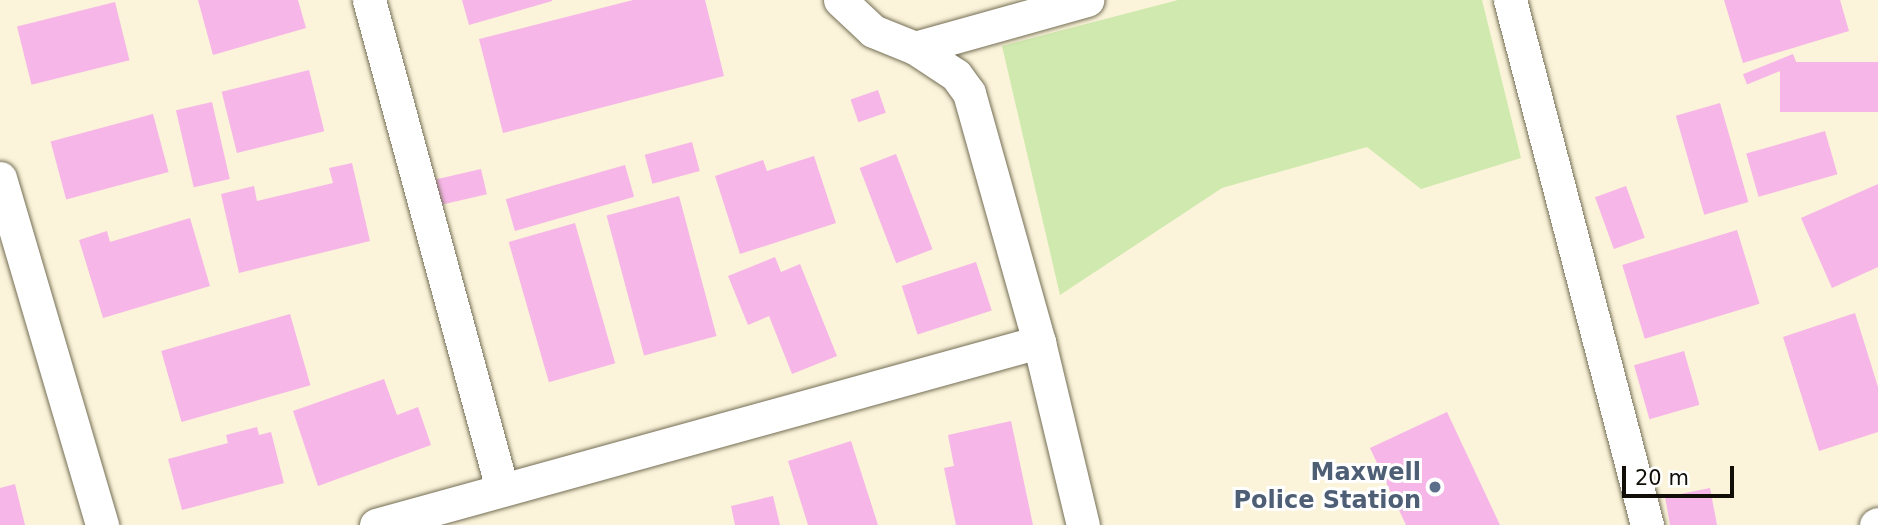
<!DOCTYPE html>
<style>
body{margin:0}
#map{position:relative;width:1878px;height:525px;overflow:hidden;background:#fbf4da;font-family:"DejaVu Sans",sans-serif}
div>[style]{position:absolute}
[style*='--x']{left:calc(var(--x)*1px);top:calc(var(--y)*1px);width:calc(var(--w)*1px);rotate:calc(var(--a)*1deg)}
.green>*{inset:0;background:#cfe9ae}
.building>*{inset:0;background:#f6b6e8;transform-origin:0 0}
.roads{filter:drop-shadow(0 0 2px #746e56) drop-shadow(0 0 2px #746e56)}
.minor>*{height:33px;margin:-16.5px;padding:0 16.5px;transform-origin:16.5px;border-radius:16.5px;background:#fff}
.dots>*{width:19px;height:19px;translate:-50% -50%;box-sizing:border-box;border:4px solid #fff;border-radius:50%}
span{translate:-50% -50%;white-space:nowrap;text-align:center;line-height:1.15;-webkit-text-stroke:6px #fff;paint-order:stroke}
.service-label{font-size:24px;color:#4e5e75;font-weight:700}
.right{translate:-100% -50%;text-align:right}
.scale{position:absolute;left:1622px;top:466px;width:112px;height:32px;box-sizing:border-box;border:4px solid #100e06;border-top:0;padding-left:9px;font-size:21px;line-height:24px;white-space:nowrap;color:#100e06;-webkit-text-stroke:5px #fff;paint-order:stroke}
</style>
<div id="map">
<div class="green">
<i style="clip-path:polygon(1178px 0,1482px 0,1521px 158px,1421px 189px,1367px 147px,1222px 188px,1060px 295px,1002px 46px)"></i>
</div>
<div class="building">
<i style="clip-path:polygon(198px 0,298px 0,306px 28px,213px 55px)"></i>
<i style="clip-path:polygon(462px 0,552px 0,552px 1px,469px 25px)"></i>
<i style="clip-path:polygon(633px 0,705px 0,724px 76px,503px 133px,479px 39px)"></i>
<i style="clip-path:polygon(1724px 0,1840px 0,1849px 31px,1743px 63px)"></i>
<i style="left:115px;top:2px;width:60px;height:101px;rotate:76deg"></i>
<i style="left:1793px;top:54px;width:11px;height:54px;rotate:68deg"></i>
<i style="left:1878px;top:62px;width:50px;height:98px;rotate:90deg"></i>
<i style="left:309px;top:70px;width:63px;height:90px;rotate:76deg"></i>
<i style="left:878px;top:90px;width:24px;height:29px;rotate:71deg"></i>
<i style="left:212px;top:102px;width:79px;height:37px;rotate:77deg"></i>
<i style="left:1720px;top:103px;width:103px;height:46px;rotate:74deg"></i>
<i style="left:153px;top:114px;width:60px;height:106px;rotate:75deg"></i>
<i style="left:1825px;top:131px;width:45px;height:82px;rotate:74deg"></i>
<i style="left:692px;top:142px;width:30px;height:49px;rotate:75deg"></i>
<i style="left:896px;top:154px;width:102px;height:39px;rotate:69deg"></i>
<i style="clip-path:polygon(814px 156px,836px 223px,740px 254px,715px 176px,763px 160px,767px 171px)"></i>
<i style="clip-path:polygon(352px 163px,370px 241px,239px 273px,221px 194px,254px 186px,257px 201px,333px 183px,329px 168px)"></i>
<i style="left:625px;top:165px;width:33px;height:124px;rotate:74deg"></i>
<i style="left:481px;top:169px;width:26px;height:49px;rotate:77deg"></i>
<i style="clip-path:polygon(1878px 184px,1878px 267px,1832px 288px,1801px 218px)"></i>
<i style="left:1626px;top:186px;width:55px;height:33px;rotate:70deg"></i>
<i style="left:679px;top:196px;width:145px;height:75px;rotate:75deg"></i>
<i style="clip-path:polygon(190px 218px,210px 286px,103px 318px,79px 240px,107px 231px,110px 242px)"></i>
<i style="left:575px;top:223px;width:146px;height:69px;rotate:74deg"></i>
<i style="left:1737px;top:230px;width:77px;height:120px;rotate:73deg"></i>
<i style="clip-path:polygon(775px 257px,781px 272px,800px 264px,837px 356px,792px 374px,769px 316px,748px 325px,728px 276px)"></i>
<i style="left:976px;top:262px;width:51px;height:78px;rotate:72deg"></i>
<i style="clip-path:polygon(1855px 313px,1878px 387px,1878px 432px,1819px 451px,1783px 337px)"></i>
<i style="left:290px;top:314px;width:74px;height:134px;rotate:74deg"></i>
<i style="left:1684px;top:351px;width:56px;height:52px;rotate:74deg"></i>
<i style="clip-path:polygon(384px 379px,397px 415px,418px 407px,431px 445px,318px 486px,293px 411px)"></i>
<i style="clip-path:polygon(1447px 412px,1500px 525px,1406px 525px,1370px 448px)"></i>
<i style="clip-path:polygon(1011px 421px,1033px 525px,956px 525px,944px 468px,954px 466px,948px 435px)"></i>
<i style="clip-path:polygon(257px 427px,259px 435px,271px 432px,284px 483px,182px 510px,168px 459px,228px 443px,226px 435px)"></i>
<i style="clip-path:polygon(851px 441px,878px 525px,808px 525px,788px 461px)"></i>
<i style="clip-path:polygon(15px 484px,25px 525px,0 525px,0 488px)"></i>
<i style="clip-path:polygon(1710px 488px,1717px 525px,1670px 525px,1665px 497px)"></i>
<i style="clip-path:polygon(773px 496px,780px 525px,735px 525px,731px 506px)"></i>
</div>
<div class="roads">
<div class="minor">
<i style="--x:369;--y:0;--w:507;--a:74.78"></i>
<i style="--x:840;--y:0;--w:45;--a:43.2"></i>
<i style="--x:873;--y:31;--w:45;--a:22"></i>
<i style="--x:915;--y:48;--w:49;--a:33.4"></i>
<i style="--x:956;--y:75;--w:22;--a:54"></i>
<i style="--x:969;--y:93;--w:259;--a:74.3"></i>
<i style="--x:1039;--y:342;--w:188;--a:76.5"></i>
<i style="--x:1510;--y:0;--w:543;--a:75.37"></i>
<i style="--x:915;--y:48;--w:179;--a:-15.6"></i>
<i style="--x:0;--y:178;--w:362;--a:73.6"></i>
<i style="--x:376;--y:525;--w:688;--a:-15.43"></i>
<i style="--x:1876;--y:525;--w:2;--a:-27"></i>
</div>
</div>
<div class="dots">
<i style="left:1435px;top:487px;background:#5c6f8a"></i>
</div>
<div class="service-label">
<span class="right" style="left:1421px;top:487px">Maxwell<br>Police Station</span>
</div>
<div class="scale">20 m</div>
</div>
